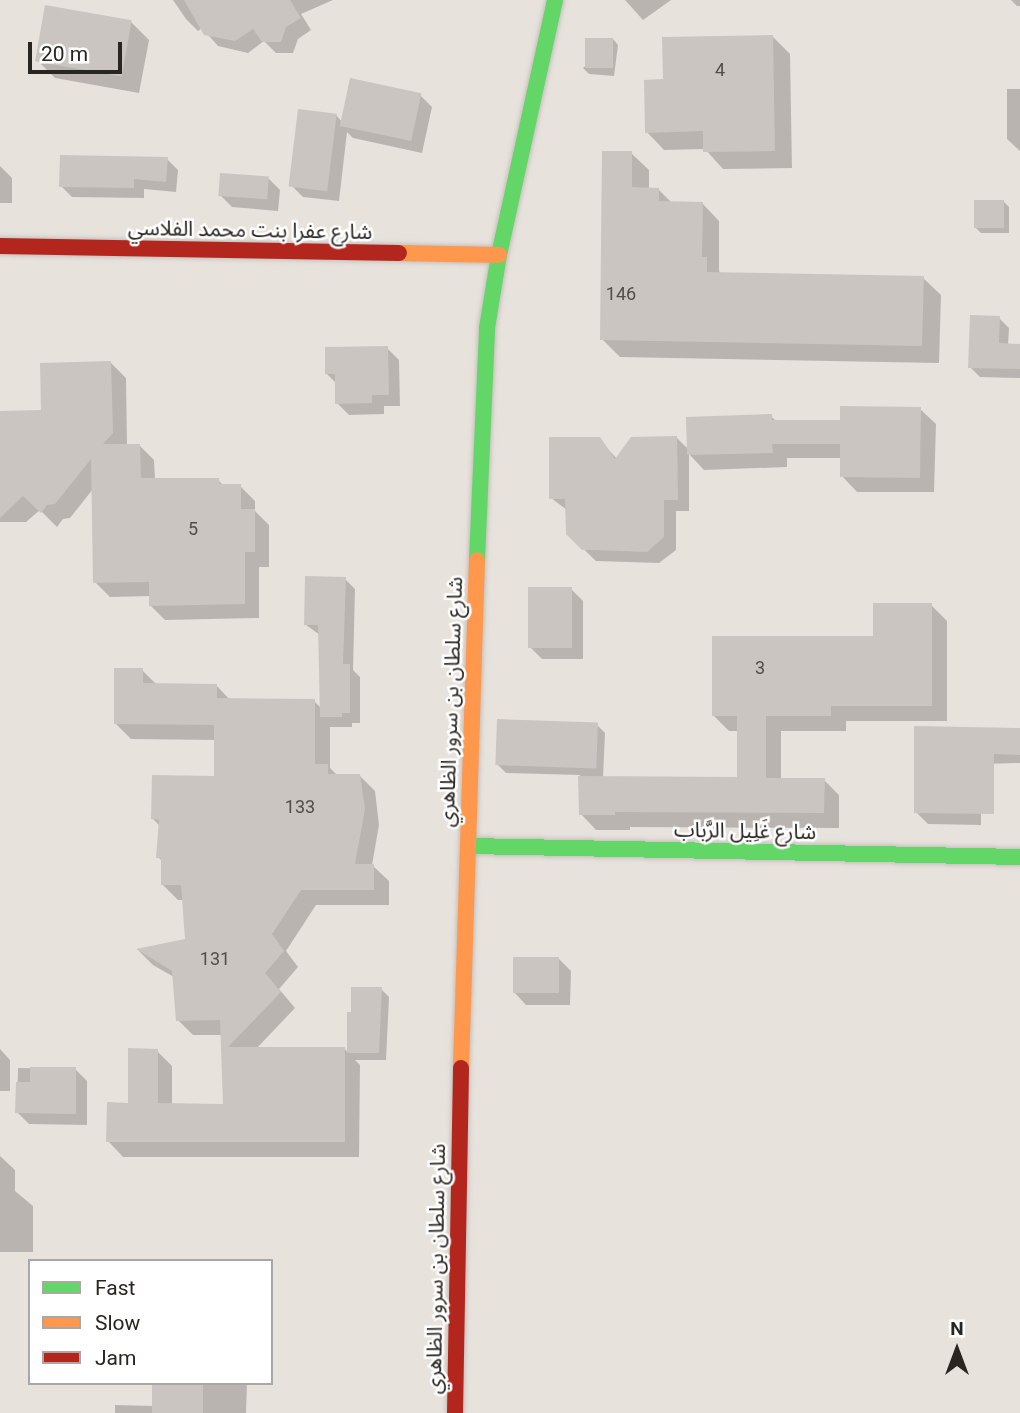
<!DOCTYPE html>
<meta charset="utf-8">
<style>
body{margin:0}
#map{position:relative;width:1020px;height:1413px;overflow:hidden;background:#e8e2dd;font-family:Roboto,"Noto Sans Arabic",sans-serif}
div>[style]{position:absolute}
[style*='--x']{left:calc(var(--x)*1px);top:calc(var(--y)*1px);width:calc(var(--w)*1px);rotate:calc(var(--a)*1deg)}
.shadow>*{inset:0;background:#0003}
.building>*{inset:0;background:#cac5c1;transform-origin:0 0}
.roads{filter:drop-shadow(0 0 2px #c4c0bc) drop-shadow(0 0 2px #c4c0bc)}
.fast>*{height:16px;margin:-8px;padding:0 8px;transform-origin:8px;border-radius:8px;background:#63d668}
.slow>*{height:16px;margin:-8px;padding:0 8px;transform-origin:8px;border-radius:8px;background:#ff974d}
.jam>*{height:16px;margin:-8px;padding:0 8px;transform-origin:8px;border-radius:8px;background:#b3261e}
span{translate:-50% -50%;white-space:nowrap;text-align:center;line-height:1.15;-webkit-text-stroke:5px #fff;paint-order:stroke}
.number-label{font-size:18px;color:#514d49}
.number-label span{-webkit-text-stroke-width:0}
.street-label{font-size:21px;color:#292521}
.legend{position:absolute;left:28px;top:1259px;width:245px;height:126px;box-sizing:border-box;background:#fff;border:2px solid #a9a8a6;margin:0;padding:9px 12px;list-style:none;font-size:21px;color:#292521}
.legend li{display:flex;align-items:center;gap:14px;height:35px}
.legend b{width:35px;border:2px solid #a9a8a6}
.north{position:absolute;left:922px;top:1315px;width:70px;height:70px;-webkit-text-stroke:5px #fff;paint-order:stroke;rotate:0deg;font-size:19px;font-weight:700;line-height:28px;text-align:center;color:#292521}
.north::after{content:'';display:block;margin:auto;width:24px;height:32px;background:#292521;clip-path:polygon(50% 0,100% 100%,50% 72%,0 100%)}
.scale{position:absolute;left:28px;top:42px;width:94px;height:32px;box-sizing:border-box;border:4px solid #292521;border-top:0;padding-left:9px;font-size:21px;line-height:24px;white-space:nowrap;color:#292521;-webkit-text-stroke:5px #fff;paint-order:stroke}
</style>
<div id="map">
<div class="shadow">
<i style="clip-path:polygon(173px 0,333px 0,301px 14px,311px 30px,298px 39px,293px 53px,276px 53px,264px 41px,248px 53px,218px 46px,202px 28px,198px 31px,186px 19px)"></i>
<i style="clip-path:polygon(625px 0,671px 0,643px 20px)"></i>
<i style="clip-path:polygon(1011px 0,1020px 0,1020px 6px,1017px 6px)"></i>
<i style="clip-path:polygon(131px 22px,149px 40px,139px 93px,55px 78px,37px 60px)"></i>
<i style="clip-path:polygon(772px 36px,790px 54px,792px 168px,723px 169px,705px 149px,664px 150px,647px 132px,665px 81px)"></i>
<i style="clip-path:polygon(613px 39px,618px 45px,614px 76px,589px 74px,583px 68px)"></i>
<i style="clip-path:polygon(1007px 89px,1020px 89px,1020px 151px,1007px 139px)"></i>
<i style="clip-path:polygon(420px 95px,432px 107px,422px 153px,353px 138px,347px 132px,339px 201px,303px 197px,291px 185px,336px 115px,342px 122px)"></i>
<i style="clip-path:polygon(631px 153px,649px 170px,649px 189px,658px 189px,672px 203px,702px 203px,719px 221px,719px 271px,721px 274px,923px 278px,941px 295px,939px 363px,620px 357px,602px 339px)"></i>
<i style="clip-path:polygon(167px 159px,178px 170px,176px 192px,144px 189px,144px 198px,72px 197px,61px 186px)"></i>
<i style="clip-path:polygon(0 166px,12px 178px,12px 203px,0 203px)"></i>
<i style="clip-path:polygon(268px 178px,280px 190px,278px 211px,232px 207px,220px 195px)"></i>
<i style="clip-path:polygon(1003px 201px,1009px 207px,1009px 233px,981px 233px,976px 228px)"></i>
<i style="clip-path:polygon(999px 318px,1009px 328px,1008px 345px,1020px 346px,1020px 378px,980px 377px,970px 367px)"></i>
<i style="clip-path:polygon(387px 348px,399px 360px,400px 406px,384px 406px,384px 414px,349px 415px,337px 403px,337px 384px,327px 374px)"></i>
<i style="clip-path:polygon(111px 363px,126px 378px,127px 446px,139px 445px,154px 460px,155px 480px,218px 480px,224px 486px,240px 486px,255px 501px,255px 511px,269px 525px,269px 567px,259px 567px,259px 618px,165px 620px,150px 605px,150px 596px,110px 597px,95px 582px,93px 489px,70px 518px,63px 519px,57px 527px,40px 510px,26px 522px,0 522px,0 413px,43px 448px)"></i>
<i style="clip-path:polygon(920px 409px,936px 424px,934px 492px,857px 492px,842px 476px,842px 458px,787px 458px,787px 467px,704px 470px,689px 454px,689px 511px,676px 511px,676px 550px,659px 563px,596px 561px,567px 533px,567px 510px,551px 498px,599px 439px,617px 459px,677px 438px,689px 450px,771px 416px,777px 422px,842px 422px)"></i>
<i style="clip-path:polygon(345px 579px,355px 589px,353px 670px,360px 677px,360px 723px,352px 723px,352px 727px,330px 727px,330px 768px,337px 775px,360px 776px,375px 791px,379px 825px,372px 865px,389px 881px,389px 905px,316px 905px,286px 951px,298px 967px,279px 989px,295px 1008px,256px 1049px,345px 1049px,348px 1053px,353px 1014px,381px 989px,389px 997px,386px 1060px,355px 1060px,360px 1065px,359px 1157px,123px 1157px,108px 1141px,157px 1051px,172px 1066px,172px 1105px,225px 1106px,222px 1035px,193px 1035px,178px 1020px,174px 977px,153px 965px,139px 951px,187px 940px,184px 900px,178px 900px,163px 885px,163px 862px,158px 857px,160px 826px,153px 819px,216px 777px,216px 740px,131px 739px,116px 724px,142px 670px,157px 685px,216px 685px,230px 700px,314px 701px,321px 708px,320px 635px,306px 625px)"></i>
<i style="clip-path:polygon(571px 589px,583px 601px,583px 659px,542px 659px,530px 647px)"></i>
<i style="clip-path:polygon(931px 605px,947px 621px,947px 721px,846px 721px,846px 731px,781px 731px,781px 780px,824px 780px,839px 795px,839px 828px,630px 827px,630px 830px,596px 830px,581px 814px,580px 775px,506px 773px,498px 765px,597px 725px,605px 733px,603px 778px,739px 779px,739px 731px,729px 731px,714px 716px,875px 637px)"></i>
<i style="clip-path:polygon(1020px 730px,1020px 763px,981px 764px,981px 825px,928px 824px,916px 812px)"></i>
<i style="clip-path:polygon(559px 959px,571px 971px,570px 1005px,526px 1005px,514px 992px)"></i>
<i style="clip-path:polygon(0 1049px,10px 1060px,10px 1091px,0 1091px)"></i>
<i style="clip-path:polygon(18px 1068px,75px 1069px,87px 1081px,87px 1125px,29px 1124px,17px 1112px)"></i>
<i style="clip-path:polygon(0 1156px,15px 1170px,15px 1191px,33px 1206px,33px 1252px,0 1252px)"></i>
<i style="clip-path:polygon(154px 1383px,247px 1383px,246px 1413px,115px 1413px,115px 1405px,153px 1406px)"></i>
</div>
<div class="building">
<i style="clip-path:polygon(184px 0,290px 0,301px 18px,286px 27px,281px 42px,262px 42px,253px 29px,235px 41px,204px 35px)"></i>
<i style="left:45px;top:5px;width:88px;height:57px;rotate:10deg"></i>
<i style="clip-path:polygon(773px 35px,775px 151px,703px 152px,703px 131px,645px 133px,644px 80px,663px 79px,662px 37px)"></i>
<i style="left:585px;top:38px;width:28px;height:30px"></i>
<i style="left:350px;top:78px;width:73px;height:49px;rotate:12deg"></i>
<i style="left:298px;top:109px;width:39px;height:78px;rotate:7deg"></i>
<i style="clip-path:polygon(602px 151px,632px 151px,632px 187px,659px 188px,659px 201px,703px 202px,702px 257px,707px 257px,707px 272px,924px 276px,922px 346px,600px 340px)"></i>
<i style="clip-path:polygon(60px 155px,168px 157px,166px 182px,134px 179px,134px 188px,59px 187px)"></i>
<i style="left:220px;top:173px;width:49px;height:23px;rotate:4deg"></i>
<i style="left:974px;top:200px;width:30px;height:28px"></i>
<i style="clip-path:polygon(970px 315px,1000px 316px,999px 343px,1020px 344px,1020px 369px,968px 368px)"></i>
<i style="clip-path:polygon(388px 346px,389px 395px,372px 395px,372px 403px,335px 404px,335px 374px,325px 374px,325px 347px)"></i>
<i style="clip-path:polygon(111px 361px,113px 433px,103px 444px,140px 444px,141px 478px,219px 478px,219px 484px,241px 484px,241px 509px,255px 509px,255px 552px,245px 552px,245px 604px,149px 606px,149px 582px,93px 583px,91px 459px,55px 504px,47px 505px,41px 513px,23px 496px,0 518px,0 411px,41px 410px,40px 363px)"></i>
<i style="clip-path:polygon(840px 406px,921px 407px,920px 478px,840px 477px,840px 444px,772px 444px,773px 453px,687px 455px,686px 417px,772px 414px,772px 420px,840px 420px)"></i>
<i style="clip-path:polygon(677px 436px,678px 500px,664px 500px,664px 537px,647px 552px,595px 550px,582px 550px,566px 534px,565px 499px,549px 499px,549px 437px,600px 437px,615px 459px,631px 437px)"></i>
<i style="clip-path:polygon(305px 576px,346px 577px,343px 664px,350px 664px,350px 713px,342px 713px,342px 717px,320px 717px,318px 625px,304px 625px)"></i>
<i style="left:528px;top:587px;width:44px;height:61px"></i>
<i style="clip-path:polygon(873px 603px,932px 603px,932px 706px,831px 706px,831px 716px,766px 716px,766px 778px,825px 778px,824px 813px,615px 812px,615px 815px,579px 815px,578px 776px,737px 777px,737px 716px,712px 716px,712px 636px,873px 636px)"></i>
<i style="clip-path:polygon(114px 668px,143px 668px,143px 683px,217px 684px,217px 698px,315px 699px,315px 764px,328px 764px,328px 774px,360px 774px,365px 809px,355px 864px,374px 864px,374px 890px,301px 890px,272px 934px,284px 951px,265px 973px,281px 992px,228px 1047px,345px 1047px,345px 1142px,106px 1142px,107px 1102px,128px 1103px,128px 1048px,158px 1049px,158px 1103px,223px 1104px,220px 1020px,176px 1021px,172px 971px,136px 949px,185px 939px,181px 885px,161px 885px,161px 858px,156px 858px,159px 820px,151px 819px,152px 775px,214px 776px,214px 725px,114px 724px)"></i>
<i style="left:497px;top:719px;width:101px;height:46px;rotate:2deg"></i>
<i style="clip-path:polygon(914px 726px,1020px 728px,1020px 755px,994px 754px,994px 814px,914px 813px)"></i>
<i style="left:513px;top:957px;width:46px;height:36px"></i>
<i style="clip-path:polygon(351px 987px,382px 987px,379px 1053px,347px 1053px,347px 1012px,351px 1012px)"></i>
<i style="clip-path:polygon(30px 1067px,76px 1067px,76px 1114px,15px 1113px,16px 1082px,30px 1082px)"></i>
<i style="left:152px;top:1383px;width:51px;height:30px"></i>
</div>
<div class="roads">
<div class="fast">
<i style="--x:477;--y:560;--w:232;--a:-87.5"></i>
<i style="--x:487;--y:328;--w:74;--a:-80.7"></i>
<i style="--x:499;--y:255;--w:261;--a:-77.6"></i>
<i style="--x:468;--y:846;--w:552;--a:1.14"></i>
</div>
<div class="slow">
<i style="--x:399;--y:253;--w:100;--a:1.1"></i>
<i style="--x:461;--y:1068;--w:508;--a:-88.2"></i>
</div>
<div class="jam">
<i style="--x:0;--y:246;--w:399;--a:1"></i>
<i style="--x:455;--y:1413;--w:345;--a:-89"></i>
</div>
</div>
<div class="number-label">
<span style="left:720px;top:70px">4</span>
<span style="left:621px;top:294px">146</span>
<span style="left:193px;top:529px">5</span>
<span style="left:760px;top:668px">3</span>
<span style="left:300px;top:807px">133</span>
<span style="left:215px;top:959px">131</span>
</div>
<div class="street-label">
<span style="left:250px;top:230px;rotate:1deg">شارع عفرا بنت محمد الفلاسي</span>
<span style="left:451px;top:702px;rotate:-88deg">شارع سلطان بن سرور الظاهري</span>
<span style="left:745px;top:831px;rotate:1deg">شارع غَلِيل الرَّباب</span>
<span style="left:436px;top:1269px;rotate:-89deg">شارع سلطان بن سرور الظاهري</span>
</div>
<ul class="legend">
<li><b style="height:9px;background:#63d668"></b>Fast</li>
<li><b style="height:9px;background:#ff974d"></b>Slow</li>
<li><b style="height:9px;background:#b3261e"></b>Jam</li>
</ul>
<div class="north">N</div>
<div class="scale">20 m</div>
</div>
